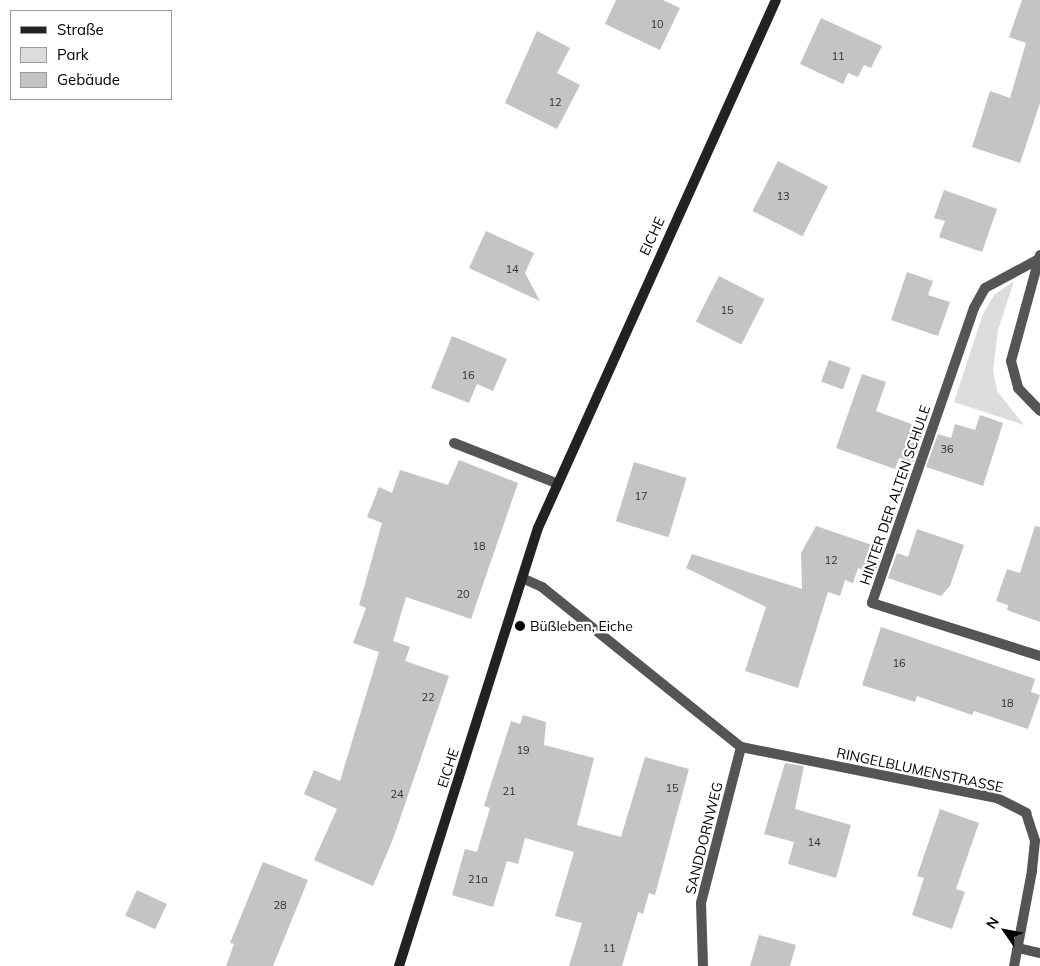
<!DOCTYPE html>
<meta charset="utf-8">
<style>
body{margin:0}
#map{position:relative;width:1040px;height:966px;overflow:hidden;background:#fff;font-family:Mulish,sans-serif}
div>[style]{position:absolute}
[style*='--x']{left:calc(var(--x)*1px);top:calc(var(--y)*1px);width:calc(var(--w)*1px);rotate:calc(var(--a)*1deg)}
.green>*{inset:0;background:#dcdcdc}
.building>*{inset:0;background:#c4c4c4;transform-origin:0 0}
.lane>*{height:10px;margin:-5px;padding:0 5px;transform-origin:5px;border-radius:5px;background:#555}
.street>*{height:10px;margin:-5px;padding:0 5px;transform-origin:5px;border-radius:5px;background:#555}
.secondary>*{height:10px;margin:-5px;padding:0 5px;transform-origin:5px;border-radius:5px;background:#222}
.dots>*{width:14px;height:14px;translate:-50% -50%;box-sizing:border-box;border:2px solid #fff;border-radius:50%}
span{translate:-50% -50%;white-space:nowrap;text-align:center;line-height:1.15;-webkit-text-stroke:4.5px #fff;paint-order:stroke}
.number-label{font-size:11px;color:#313131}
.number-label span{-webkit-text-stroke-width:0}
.street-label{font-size:14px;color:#000}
.poi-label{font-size:14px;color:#000}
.left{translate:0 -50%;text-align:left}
.legend{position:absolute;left:10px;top:10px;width:162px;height:90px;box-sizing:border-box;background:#fff;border:1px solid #999;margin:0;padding:6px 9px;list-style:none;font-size:15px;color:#000}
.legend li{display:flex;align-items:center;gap:10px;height:25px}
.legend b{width:25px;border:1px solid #999}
.north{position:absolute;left:980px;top:906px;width:50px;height:50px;-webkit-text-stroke:4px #fff;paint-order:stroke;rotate:303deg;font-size:14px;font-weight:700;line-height:20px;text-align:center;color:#000}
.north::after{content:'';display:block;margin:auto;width:18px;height:22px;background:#000;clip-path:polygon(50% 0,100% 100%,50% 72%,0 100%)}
</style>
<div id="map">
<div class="green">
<i style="clip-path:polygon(1014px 281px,998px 330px,993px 370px,997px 391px,1024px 425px,954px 402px,983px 314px,994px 295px)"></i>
</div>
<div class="building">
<i style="clip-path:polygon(616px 0,663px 0,680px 8px,660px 50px,605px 24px)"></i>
<i style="clip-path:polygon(1022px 0,1040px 0,1040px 103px,1020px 163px,972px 147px,990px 91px,1010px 98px,1026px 43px,1009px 37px)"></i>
<i style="clip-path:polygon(821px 18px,882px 46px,871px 68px,864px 65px,858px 77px,848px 73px,843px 84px,800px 64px)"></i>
<i style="clip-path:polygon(537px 31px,570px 48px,557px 73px,580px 85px,557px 129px,505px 103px)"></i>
<i style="left:778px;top:161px;width:56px;height:56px;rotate:27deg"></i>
<i style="clip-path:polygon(944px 190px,997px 209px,982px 252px,939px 237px,945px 221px,934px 218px)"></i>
<i style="clip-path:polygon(486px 231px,534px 253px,525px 273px,540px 301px,469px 268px)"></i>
<i style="clip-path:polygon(907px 272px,933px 281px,928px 295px,950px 302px,938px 336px,891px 320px)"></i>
<i style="left:719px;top:276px;width:51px;height:51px;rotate:27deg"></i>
<i style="clip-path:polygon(452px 336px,507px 359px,493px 391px,477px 384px,469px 403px,431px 388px)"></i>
<i style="left:829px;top:360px;width:23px;height:23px;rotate:20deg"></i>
<i style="clip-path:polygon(862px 374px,886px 382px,876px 411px,925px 429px,913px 463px,899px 458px,895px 469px,836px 448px)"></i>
<i style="clip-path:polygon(980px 415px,1003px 423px,983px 486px,926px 467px,938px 434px,951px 438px,955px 424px,975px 430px)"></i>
<i style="clip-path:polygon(459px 460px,518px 483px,471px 619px,406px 597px,393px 641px,410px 647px,405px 661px,449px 676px,393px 839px,373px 886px,314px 860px,337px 809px,304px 794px,314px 770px,340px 781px,379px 652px,353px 643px,366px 608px,359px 605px,382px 523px,367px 517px,379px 487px,392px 493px,400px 470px,448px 485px)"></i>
<i style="left:634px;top:462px;width:55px;height:62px;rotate:17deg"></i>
<i style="clip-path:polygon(816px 526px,884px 549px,875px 574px,858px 568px,853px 583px,845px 580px,840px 596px,828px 592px,798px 688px,745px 671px,766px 607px,686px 568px,692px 554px,802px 589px,801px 553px)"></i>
<i style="clip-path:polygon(1035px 526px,1040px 527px,1040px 622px,1007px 610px,1008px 605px,996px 601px,1007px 569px,1020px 573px)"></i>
<i style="clip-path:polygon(917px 529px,964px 545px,950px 586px,941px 596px,888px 578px,897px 553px,908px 557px)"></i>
<i style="clip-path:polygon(881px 627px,1035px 679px,1031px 692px,1040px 695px,1028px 729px,974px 711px,972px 715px,917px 696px,915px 702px,862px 685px)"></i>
<i style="clip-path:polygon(523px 715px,546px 722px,544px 745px,594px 758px,577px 825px,621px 837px,645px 757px,689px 769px,655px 895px,649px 893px,643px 914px,638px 912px,622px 966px,569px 966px,582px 923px,555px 916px,574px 852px,525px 838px,518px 864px,507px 861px,493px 907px,452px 895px,465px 849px,477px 852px,490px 808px,484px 806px,511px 721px,520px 724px)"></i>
<i style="clip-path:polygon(785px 763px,804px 766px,795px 809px,851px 825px,836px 878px,788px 864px,794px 842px,764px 834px)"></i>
<i style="clip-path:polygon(940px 809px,979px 823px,956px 889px,965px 892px,952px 929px,912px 915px,924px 878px,917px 876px)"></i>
<i style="clip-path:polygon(263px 862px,308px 880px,273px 966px,226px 966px,234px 944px,230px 943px)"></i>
<i style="left:137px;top:890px;width:33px;height:28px;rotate:25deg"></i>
<i style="clip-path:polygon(759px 935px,796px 945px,790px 966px,750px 966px)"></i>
</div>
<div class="lane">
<i style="--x:1039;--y:259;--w:61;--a:151.8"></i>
<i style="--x:985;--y:288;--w:23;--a:119"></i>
<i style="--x:974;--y:308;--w:312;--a:109.1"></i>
<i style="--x:872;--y:603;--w:176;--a:17.5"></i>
<i style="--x:454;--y:443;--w:110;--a:21.4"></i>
</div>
<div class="street">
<i style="--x:1040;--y:255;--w:110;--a:105.3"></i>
<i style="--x:1011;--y:361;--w:28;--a:75"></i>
<i style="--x:1018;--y:388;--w:32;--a:46"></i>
<i style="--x:522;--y:578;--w:22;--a:24"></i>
<i style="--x:542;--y:587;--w:255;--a:38.8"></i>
<i style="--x:741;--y:747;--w:261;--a:11.3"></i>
<i style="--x:997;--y:798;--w:33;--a:27"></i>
<i style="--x:1026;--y:813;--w:29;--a:72"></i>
<i style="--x:1035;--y:841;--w:30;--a:96"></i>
<i style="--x:1032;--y:871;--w:97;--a:100.7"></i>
<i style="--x:1018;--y:948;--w:23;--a:13"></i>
<i style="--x:703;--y:966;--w:63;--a:-91.8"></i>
<i style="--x:701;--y:903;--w:161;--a:-75.6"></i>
</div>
<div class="secondary">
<i style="--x:399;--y:966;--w:460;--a:-72.4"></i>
<i style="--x:538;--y:528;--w:579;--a:-65.74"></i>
</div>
<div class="dots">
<i style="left:520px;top:626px;background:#000"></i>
</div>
<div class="number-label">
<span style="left:657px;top:24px">10</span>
<span style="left:838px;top:56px">11</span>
<span style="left:555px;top:102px">12</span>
<span style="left:783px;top:196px">13</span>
<span style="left:512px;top:269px">14</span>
<span style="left:727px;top:310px">15</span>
<span style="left:468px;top:375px">16</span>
<span style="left:947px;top:449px">36</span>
<span style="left:641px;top:496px">17</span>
<span style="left:479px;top:546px">18</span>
<span style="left:831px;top:560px">12</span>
<span style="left:463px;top:594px">20</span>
<span style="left:899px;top:663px">16</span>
<span style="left:428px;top:697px">22</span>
<span style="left:1007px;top:703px">18</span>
<span style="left:523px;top:750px">19</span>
<span style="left:672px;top:788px">15</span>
<span style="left:509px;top:791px">21</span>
<span style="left:397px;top:794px">24</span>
<span style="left:814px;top:842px">14</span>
<span style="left:478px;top:879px">21a</span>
<span style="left:280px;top:905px">28</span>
<span style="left:609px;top:948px">11</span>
</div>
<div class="street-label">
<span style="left:652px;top:236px;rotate:-65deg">EICHE</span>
<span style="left:895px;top:495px;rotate:-71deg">HINTER DER ALTEN SCHULE</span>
<span style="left:448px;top:768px;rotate:-72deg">EICHE</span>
<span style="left:920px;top:770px;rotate:12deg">RINGELBLUMENSTRASSE</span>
<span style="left:704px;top:838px;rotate:-76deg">SANDDORNWEG</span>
</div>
<div class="poi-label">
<span class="left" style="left:530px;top:626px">Büßleben, Eiche</span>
</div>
<ul class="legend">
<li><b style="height:6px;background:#222"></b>Straße</li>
<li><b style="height:14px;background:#dcdcdc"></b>Park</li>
<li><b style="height:14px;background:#c4c4c4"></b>Gebäude</li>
</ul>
<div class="north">N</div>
</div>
